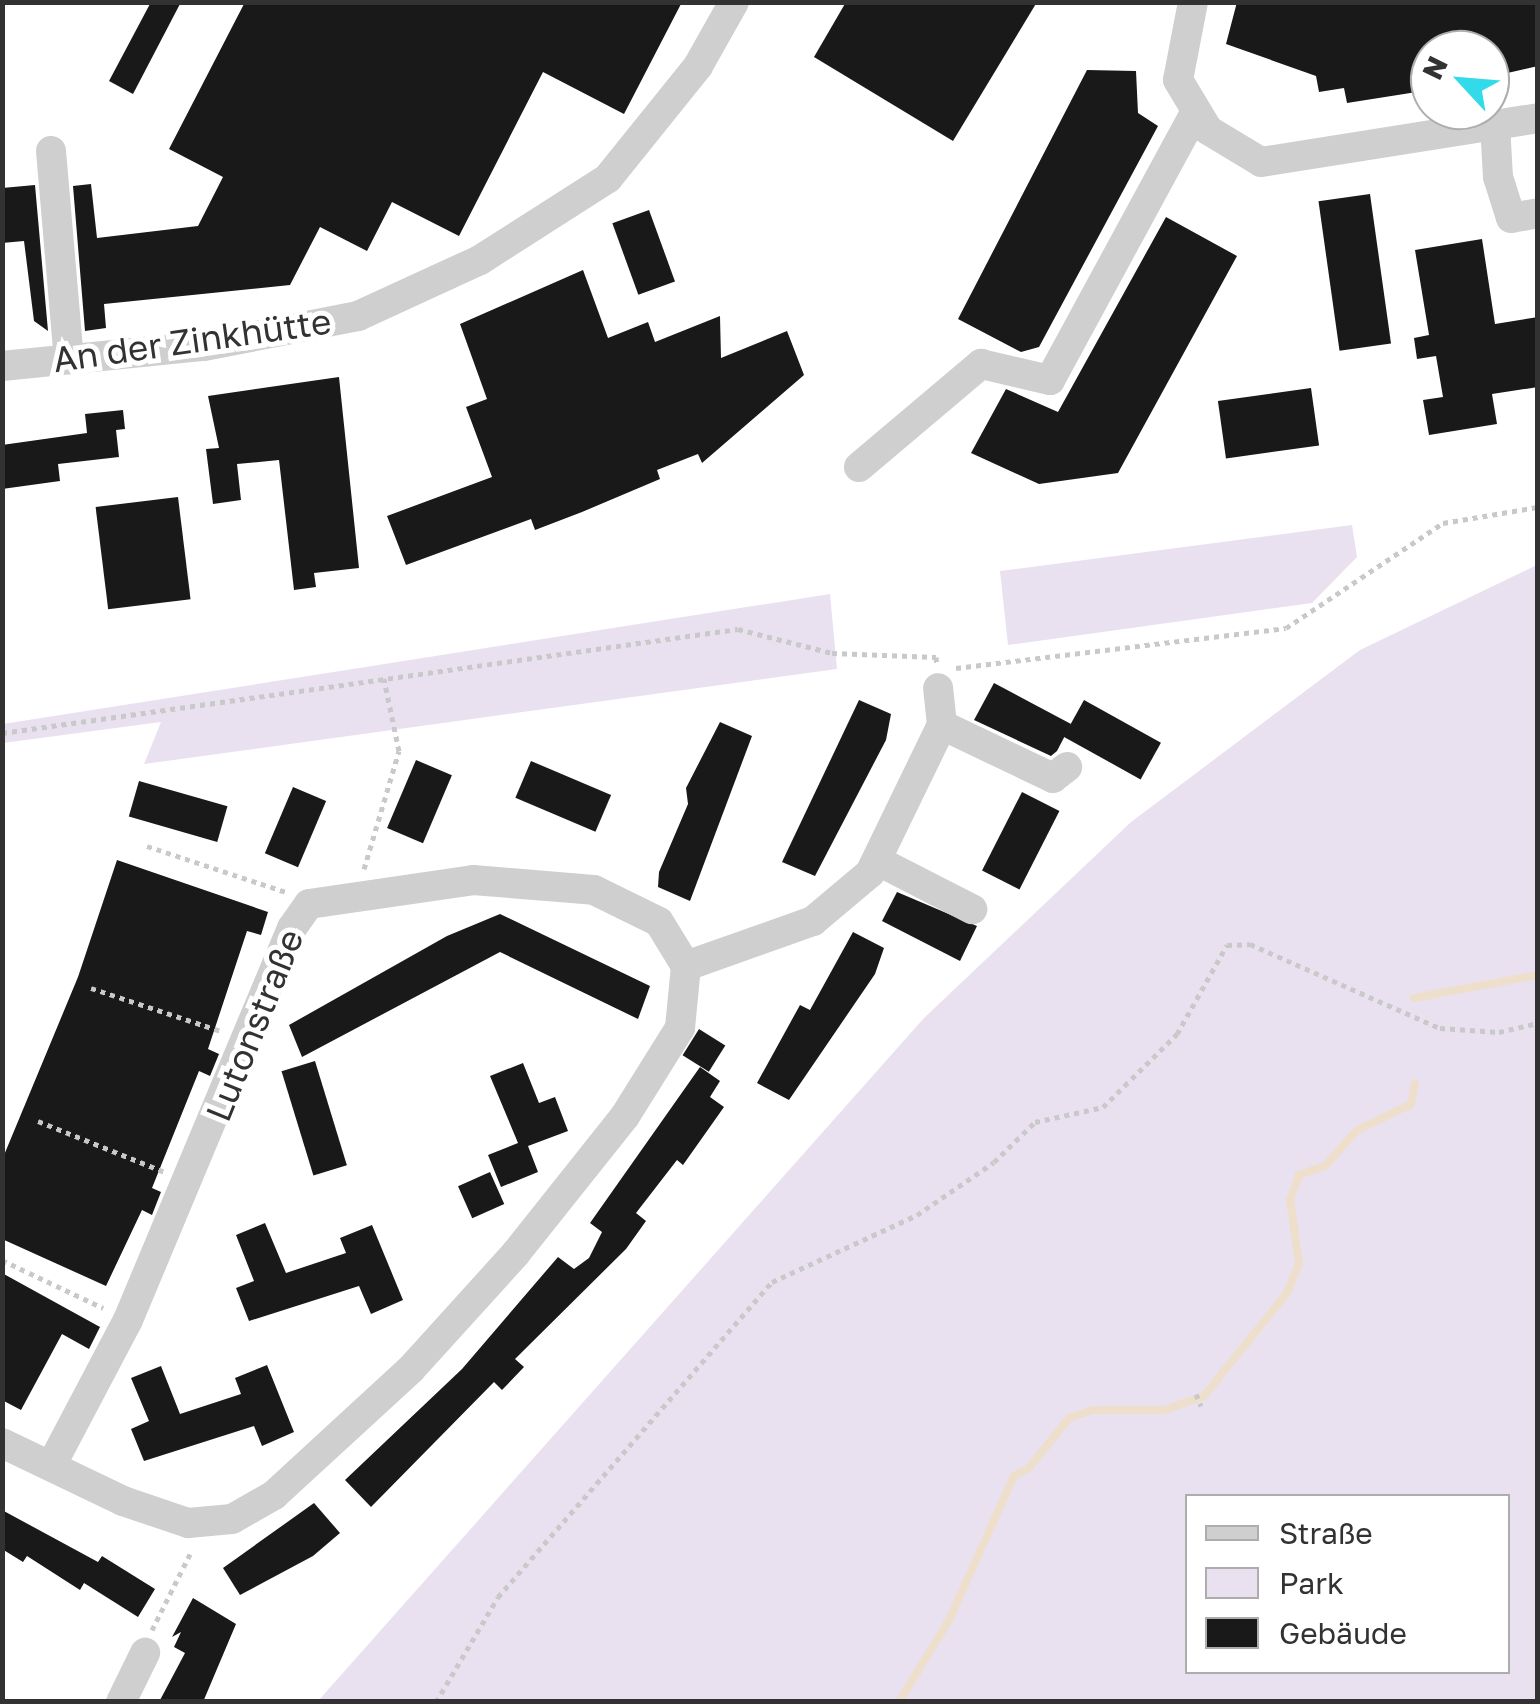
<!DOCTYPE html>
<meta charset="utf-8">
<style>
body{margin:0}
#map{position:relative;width:1540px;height:1704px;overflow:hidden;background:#fff;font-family:"Golos Text",sans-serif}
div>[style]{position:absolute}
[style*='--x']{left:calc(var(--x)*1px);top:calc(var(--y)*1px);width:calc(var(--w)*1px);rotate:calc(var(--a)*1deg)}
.green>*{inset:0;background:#e9e1ef}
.stream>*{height:8px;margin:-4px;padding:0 4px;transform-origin:4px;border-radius:4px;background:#eedfcd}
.building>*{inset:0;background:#191919;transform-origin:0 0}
.path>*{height:5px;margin-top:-2.5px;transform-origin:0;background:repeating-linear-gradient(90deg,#c9c9c9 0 5px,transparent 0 10px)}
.minor>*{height:30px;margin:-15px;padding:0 15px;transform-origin:15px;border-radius:15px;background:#cfcfcf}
span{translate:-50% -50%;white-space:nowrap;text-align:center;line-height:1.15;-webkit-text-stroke:10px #fff;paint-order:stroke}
.street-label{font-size:35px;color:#323232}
.frame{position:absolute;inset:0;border:5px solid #323232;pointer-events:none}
.legend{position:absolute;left:1185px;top:1494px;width:325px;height:180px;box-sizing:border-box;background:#fff;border:2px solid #adadad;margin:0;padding:12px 18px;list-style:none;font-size:30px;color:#323232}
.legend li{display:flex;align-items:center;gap:20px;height:50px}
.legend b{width:50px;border:2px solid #adadad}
.north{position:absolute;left:1410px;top:30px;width:100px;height:100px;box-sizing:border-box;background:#fff;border:2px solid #adadad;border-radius:50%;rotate:296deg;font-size:28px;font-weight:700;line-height:40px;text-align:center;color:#323232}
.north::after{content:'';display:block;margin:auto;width:35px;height:45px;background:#33daea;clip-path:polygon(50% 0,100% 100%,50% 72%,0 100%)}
</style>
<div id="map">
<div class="green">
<i style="clip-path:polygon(1352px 525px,1357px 557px,1312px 603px,1008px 645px,1000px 571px)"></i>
<i style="clip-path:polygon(evenodd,1537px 565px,1537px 1701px,318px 1701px,924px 1018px,1131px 822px,1360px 650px,1537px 565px,1188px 1496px,1508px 1496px,1508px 1672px,1188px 1672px,1188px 1496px)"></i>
<i style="clip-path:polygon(830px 594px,837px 669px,144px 764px,161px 722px,3px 743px,3px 724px)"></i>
</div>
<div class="stream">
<i style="--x:1414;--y:998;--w:126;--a:-10.5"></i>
<i style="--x:899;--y:1702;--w:96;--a:-58.6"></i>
<i style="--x:949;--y:1620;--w:158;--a:-65.7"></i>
<i style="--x:1014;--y:1476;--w:17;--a:-28"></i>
<i style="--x:1029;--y:1468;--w:64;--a:-51.3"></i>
<i style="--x:1069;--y:1418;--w:24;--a:-19"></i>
<i style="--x:1092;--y:1410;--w:72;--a:0"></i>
<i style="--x:1164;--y:1410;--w:42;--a:-19.3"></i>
<i style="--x:1204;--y:1396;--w:132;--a:-51.1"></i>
<i style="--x:1287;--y:1293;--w:32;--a:-68"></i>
<i style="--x:1299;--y:1263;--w:64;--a:-98.1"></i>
<i style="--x:1290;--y:1200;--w:27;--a:-70"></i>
<i style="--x:1299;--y:1175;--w:28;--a:-19"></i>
<i style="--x:1325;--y:1166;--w:47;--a:-48.5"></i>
<i style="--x:1356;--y:1131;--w:61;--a:-26.1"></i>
<i style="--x:1411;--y:1104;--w:21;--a:-79"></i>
</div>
<div class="building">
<i style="clip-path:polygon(151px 2px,181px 2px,133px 94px,109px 81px)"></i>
<i style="clip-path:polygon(245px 2px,682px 2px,624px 114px,543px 72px,459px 236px,392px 202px,367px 251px,320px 227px,290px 285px,104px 304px,106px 328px,85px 331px,73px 186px,91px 184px,97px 238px,198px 226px,223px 177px,169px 149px)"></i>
<i style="clip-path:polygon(846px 2px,1037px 2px,953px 141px,814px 57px)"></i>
<i style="clip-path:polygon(1237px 2px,1538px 2px,1538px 66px,1490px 77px,1490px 50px,1430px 50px,1423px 91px,1347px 103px,1344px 88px,1319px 92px,1316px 76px,1226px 44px)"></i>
<i style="clip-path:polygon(1087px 70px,1136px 71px,1138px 113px,1158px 126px,1039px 347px,1021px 352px,958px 319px)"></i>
<i style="clip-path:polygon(35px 185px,48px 331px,34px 321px,24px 241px,2px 243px,2px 188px)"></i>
<i style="left:1370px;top:194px;width:151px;height:52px;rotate:82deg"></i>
<i style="left:649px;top:210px;width:76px;height:39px;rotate:70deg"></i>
<i style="clip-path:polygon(1166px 217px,1237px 256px,1118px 473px,1039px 484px,971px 453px,1006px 389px,1058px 412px)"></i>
<i style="clip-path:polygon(1482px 239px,1495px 324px,1538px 317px,1538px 387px,1492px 394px,1497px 424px,1429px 435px,1423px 400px,1443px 397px,1436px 356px,1417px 359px,1414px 338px,1429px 335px,1415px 250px)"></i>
<i style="clip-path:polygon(583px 270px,608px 338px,648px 322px,655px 342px,720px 316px,721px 358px,787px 331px,804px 375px,702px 463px,698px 454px,657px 470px,660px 479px,582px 512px,535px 530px,531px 519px,406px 565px,387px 516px,492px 477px,466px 407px,487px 399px,460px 324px)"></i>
<i style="clip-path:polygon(339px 377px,359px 568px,314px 573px,316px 587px,294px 590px,279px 460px,237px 464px,241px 500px,213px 504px,206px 449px,219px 448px,208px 396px)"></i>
<i style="left:1311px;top:388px;width:58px;height:94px;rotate:82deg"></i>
<i style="clip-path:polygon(123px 410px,125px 429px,116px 430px,119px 457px,58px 464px,60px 481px,2px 489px,2px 445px,87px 433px,85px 414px)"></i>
<i style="left:178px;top:497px;width:103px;height:83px;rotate:83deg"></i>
<i style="clip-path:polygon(994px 683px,1071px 724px,1057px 751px,1051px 756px,974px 720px)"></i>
<i style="clip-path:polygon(859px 700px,891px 714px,886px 740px,815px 876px,782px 862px)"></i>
<i style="left:1084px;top:700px;width:88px;height:42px;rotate:29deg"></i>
<i style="clip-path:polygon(720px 722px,752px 736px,690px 901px,658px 887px,659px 872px,688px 804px,686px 788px)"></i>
<i style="left:416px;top:760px;width:39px;height:74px;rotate:23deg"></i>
<i style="left:531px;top:761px;width:87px;height:40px;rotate:23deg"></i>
<i style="left:139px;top:781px;width:92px;height:37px;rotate:16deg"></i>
<i style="left:293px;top:787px;width:36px;height:72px;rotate:23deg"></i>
<i style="left:1022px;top:792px;width:42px;height:88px;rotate:27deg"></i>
<i style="clip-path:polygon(117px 860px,268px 912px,261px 935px,247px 931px,208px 1049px,219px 1054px,210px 1076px,199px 1071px,152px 1188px,161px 1192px,152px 1215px,142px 1210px,106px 1286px,2px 1239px,2px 1160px,78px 977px)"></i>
<i style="clip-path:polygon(897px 892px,977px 926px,960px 961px,882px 921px)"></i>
<i style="clip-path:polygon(500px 914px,650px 986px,638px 1019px,500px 952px,302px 1057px,289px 1025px,447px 936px)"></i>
<i style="clip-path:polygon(853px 932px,884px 948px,875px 974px,789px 1100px,757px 1083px,800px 1005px,810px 1010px)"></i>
<i style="left:699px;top:1029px;width:31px;height:31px;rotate:32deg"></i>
<i style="left:315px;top:1061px;width:109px;height:35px;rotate:73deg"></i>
<i style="clip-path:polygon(523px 1063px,539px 1103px,555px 1097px,568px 1131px,528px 1146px,538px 1172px,501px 1187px,488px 1155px,518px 1143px,490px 1076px)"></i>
<i style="clip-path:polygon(700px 1067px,720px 1081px,710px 1097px,724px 1107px,683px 1165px,677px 1160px,636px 1213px,646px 1221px,626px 1249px,515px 1359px,524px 1367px,502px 1390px,494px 1382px,371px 1507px,345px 1480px,462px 1369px,558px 1257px,574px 1269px,589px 1258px,602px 1232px,590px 1223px)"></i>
<i style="left:490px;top:1172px;width:35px;height:35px;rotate:66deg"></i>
<i style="clip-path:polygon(265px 1223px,286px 1273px,346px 1253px,340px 1238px,372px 1225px,403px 1300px,371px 1314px,359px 1286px,249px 1321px,236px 1288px,254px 1281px,236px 1235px)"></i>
<i style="clip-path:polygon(2px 1273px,100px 1327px,89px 1349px,62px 1334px,21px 1410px,2px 1400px)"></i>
<i style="clip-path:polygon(267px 1365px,294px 1432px,262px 1446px,254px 1426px,144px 1461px,131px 1429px,149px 1421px,131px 1378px,161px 1366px,180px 1414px,241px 1394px,235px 1378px)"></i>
<i style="clip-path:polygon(314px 1503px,340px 1533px,313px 1556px,240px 1595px,223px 1568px)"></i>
<i style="clip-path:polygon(2px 1510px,98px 1562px,102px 1556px,155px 1589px,138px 1617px,84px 1583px,80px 1590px,27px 1556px,23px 1562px,2px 1549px)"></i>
<i style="clip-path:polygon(193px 1598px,236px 1624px,203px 1702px,159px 1702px,185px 1653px,174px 1647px,181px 1632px,172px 1637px)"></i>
</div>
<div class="path">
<i style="--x:956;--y:668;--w:332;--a:-6.9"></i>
<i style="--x:1286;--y:628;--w:189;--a:-33.8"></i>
<i style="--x:1443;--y:523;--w:96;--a:-9.6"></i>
<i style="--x:2;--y:733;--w:743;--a:-8.04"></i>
<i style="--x:738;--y:629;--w:97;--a:14.3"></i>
<i style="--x:832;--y:653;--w:104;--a:2.2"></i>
<i style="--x:936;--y:657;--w:9;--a:84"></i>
<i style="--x:147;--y:846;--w:146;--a:18.3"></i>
<i style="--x:364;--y:869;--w:123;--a:-73.5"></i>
<i style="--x:399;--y:751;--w:74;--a:-101.8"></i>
<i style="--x:91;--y:988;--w:137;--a:18.3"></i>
<i style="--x:38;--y:1121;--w:137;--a:21.9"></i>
<i style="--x:2;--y:1260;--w:112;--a:25.4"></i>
<i style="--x:1196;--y:1394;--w:13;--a:67"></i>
<i style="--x:152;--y:1630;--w:89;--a:-63.4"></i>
<i style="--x:436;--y:1702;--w:122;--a:-59.4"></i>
<i style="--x:498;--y:1597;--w:417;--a:-49"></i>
<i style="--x:772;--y:1282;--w:160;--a:-24.8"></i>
<i style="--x:917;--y:1215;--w:93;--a:-34.5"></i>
<i style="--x:994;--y:1162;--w:57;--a:-44.3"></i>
<i style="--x:1035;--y:1122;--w:70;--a:-12.4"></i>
<i style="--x:1103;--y:1107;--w:104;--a:-44.6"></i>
<i style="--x:1177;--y:1034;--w:102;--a:-60.7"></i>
<i style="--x:1227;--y:945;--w:23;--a:-2"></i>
<i style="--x:1250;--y:944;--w:208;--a:23.9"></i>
<i style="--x:1440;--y:1028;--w:59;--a:3.9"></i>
<i style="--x:1499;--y:1032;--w:40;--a:-13"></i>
</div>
<div class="minor">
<i style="--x:1193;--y:2;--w:79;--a:100.9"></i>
<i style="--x:1178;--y:80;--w:58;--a:59"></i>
<i style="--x:1208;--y:130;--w:62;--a:31.1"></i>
<i style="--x:1261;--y:162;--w:280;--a:-9"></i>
<i style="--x:1495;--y:125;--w:52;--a:86.7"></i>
<i style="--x:1498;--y:177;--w:43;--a:72.4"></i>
<i style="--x:1511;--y:218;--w:27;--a:-10"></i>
<i style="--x:51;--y:151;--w:209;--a:85.1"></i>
<i style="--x:2;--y:366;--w:203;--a:-5.7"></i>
<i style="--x:204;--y:346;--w:157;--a:-11"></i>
<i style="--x:358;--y:316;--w:134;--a:-24.7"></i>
<i style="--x:480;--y:260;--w:152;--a:-32.6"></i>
<i style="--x:608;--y:178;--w:144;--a:-51.2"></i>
<i style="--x:698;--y:66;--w:73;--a:-60.6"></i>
<i style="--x:859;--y:467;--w:160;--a:-40.2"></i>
<i style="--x:981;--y:364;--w:71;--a:13.1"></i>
<i style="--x:1050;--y:380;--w:306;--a:-61.5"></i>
<i style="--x:942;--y:725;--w:123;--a:25.5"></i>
<i style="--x:1053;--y:778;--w:18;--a:-38"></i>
<i style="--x:878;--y:861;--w:106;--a:27.1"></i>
<i style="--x:2;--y:1443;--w:134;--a:25.6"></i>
<i style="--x:123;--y:1501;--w:69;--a:18.7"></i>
<i style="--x:188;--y:1523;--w:44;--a:-5.2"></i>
<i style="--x:232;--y:1519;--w:48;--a:-29.7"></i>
<i style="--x:274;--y:1495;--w:186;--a:-42.6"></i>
<i style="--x:411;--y:1369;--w:156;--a:-47.8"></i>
<i style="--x:516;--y:1253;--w:175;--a:-51.5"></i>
<i style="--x:625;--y:1116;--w:104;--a:-58"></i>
<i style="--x:680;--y:1028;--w:62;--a:-84.5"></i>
<i style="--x:686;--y:966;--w:135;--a:-19.5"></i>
<i style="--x:813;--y:921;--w:75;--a:-40.1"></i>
<i style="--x:870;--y:873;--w:165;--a:-64.1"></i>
<i style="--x:942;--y:725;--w:37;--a:-96"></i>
<i style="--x:51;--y:1466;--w:165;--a:-62.2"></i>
<i style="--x:128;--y:1320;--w:425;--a:-67.3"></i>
<i style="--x:292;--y:928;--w:29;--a:-55"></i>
<i style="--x:309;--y:904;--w:166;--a:-8.3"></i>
<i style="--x:473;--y:880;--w:121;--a:4.7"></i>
<i style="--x:594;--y:890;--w:72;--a:26.2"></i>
<i style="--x:659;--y:922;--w:52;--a:58.5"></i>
<i style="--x:121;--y:1702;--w:55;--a:-63.9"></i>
</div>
<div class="street-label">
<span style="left:192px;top:340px;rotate:-8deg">An der Zinkhütte</span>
<span style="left:254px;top:1025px;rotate:-68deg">Lutonstraße</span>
</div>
<div class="frame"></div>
<ul class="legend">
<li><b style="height:12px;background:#cfcfcf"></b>Straße</li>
<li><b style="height:28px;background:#e9e1ef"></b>Park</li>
<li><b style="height:28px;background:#191919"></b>Gebäude</li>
</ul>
<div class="north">N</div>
</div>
